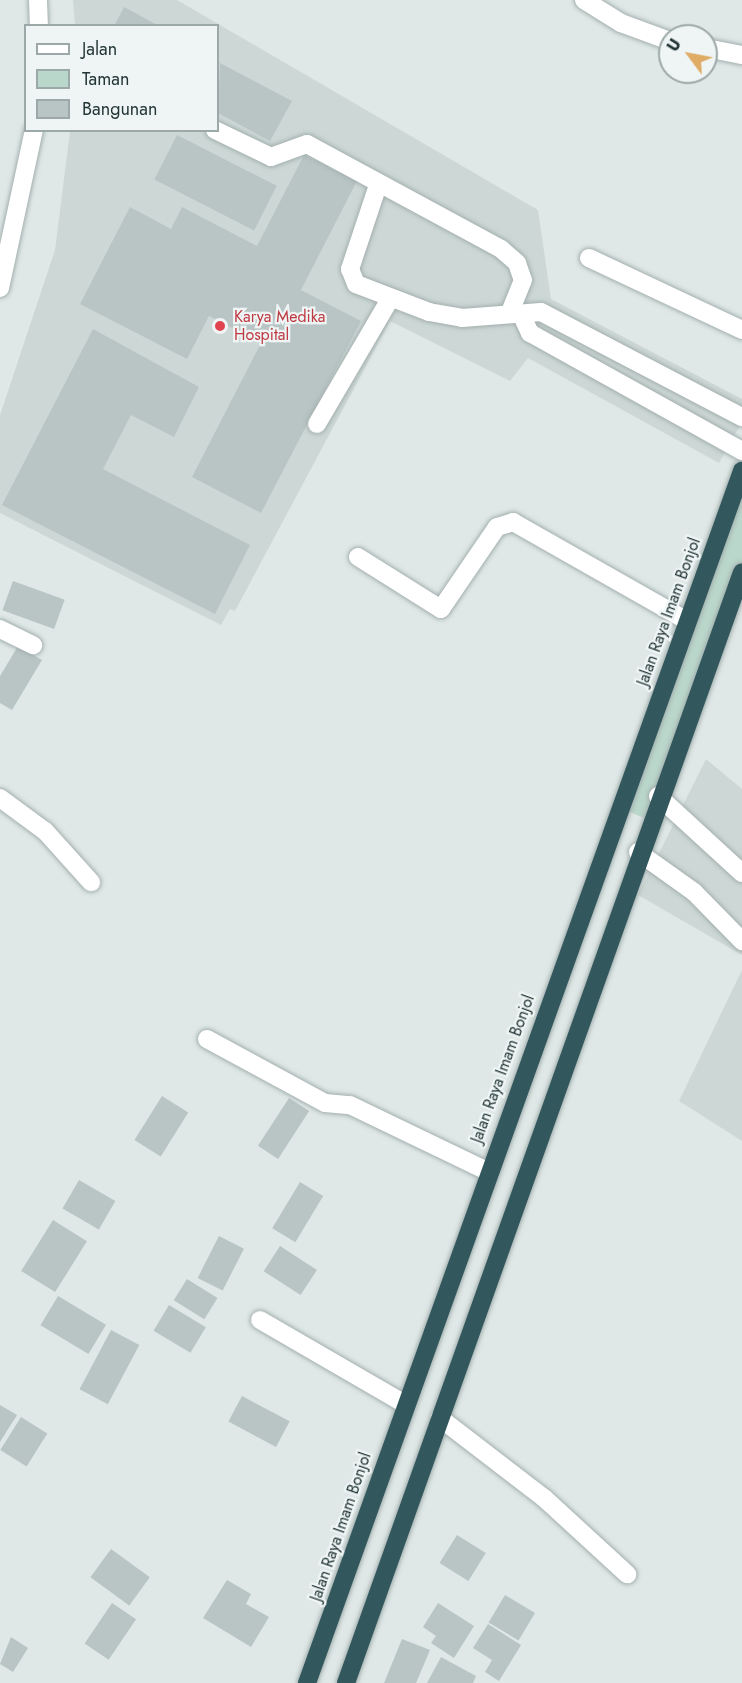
<!DOCTYPE html>
<style>
body{margin:0}
#map{position:relative;width:742px;height:1683px;overflow:hidden;background:#dfe8e7;font-family:Jost,sans-serif}
div>[style]{position:absolute}
[style*='--x']{left:calc(var(--x)*1px);top:calc(var(--y)*1px);width:calc(var(--w)*1px);rotate:calc(var(--a)*1deg)}
.built>*{inset:0;background:#cdd8d6}
.green>*{inset:0;background:#bad7cb}
.building>*{inset:0;background:#b8c5c4;transform-origin:0 0}
.roads{filter:drop-shadow(0 0 2px #a3afae) drop-shadow(0 0 2px #a3afae)}
.minor>*{height:18px;margin:-9px;padding:0 9px;transform-origin:9px;border-radius:9px;background:#fff}
.highway>*{height:18px;margin:-9px;padding:0 9px;transform-origin:9px;border-radius:9px;background:#32585e}
.dots>*{width:16px;height:16px;translate:-50% -50%;box-sizing:border-box;border:3px solid #eff5f4;border-radius:50%}
span{translate:-50% -50%;white-space:nowrap;text-align:center;line-height:1.15;-webkit-text-stroke:4.5px #eff5f4;paint-order:stroke}
.health-label{font-size:16px;color:#be3a42}
.left{translate:0 -50%;text-align:left}
.street-label{font-size:16px;color:#223536}
.legend{position:absolute;left:24px;top:24px;width:195px;height:108px;box-sizing:border-box;background:#eff5f4;border:2px solid #9da8a8;margin:0;padding:8px 10px;list-style:none;font-size:18px;color:#223536}
.legend li{display:flex;align-items:center;gap:12px;height:30px}
.legend b{width:30px;border:2px solid #9da8a8}
.north{position:absolute;left:658px;top:24px;width:60px;height:60px;box-sizing:border-box;background:#eff5f4;border:2px solid #9da8a8;border-radius:50%;rotate:302deg;font-size:16px;font-weight:700;line-height:24px;text-align:center;color:#223536}
.north::after{content:'';display:block;margin:auto;width:21px;height:27px;background:#dfab65;clip-path:polygon(50% 0,100% 100%,50% 72%,0 100%)}
</style>
<div id="map">
<div class="built">
<i style="clip-path:polygon(73px 0,177px 0,538px 210px,551px 299px,742px 399px,742px 422px,719px 463px,528px 358px,510px 381px,390px 321px,235px 611px,230px 609px,221px 625px,0 513px,0 415px,55px 250px,70px 131px,218px 130px,218px 26px,75px 25px)"></i>
<i style="clip-path:polygon(706px 759px,742px 789px,742px 955px,638px 895px)"></i>
<i style="clip-path:polygon(742px 970px,742px 1141px,679px 1101px)"></i>
</div>
<div class="green">
<i style="clip-path:polygon(742px 471px,742px 572px,650px 820px,619px 808px)"></i>
</div>
<div class="building">
<i style="clip-path:polygon(124px 7px,159px 26px,114px 26px)"></i>
<i style="clip-path:polygon(220px 63px,292px 101px,270px 141px,218px 113px)"></i>
<i style="left:177px;top:135px;width:112px;height:50px;rotate:27deg"></i>
<i style="clip-path:polygon(304px 155px,357px 181px,301px 290px,361px 321px,261px 513px,192px 477px,261px 343px,209px 316px,187px 359px,80px 304px,130px 207px,171px 229px,182px 207px,257px 246px)"></i>
<i style="clip-path:polygon(93px 329px,199px 387px,174px 437px,131px 415px,103px 469px,250px 545px,215px 614px,2px 505px)"></i>
<i style="left:13px;top:581px;width:55px;height:31px;rotate:20deg"></i>
<i style="clip-path:polygon(18px 646px,42px 660px,12px 710px,0 703px,0 676px)"></i>
<i style="left:162px;top:1096px;width:31px;height:52px;rotate:32deg"></i>
<i style="left:289px;top:1098px;width:24px;height:57px;rotate:33deg"></i>
<i style="left:79px;top:1180px;width:42px;height:33px;rotate:30deg"></i>
<i style="left:300px;top:1182px;width:27px;height:54px;rotate:31deg"></i>
<i style="left:53px;top:1220px;width:40px;height:60px;rotate:32deg"></i>
<i style="left:219px;top:1236px;width:28px;height:47px;rotate:27deg"></i>
<i style="left:280px;top:1246px;width:44px;height:30px;rotate:33deg"></i>
<i style="left:187px;top:1279px;width:36px;height:25px;rotate:32deg"></i>
<i style="left:58px;top:1296px;width:56px;height:34px;rotate:31deg"></i>
<i style="left:169px;top:1305px;width:43px;height:30px;rotate:31deg"></i>
<i style="left:111px;top:1330px;width:32px;height:67px;rotate:28deg"></i>
<i style="left:242px;top:1396px;width:54px;height:29px;rotate:28deg"></i>
<i style="clip-path:polygon(0 1405px,17px 1415px,0 1442px)"></i>
<i style="left:21px;top:1417px;width:31px;height:39px;rotate:32deg"></i>
<i style="left:457px;top:1535px;width:34px;height:33px;rotate:32deg"></i>
<i style="left:111px;top:1549px;width:48px;height:35px;rotate:36deg"></i>
<i style="clip-path:polygon(227px 1580px,251px 1594px,246px 1604px,269px 1617px,251px 1647px,203px 1618px)"></i>
<i style="left:505px;top:1595px;width:35px;height:32px;rotate:31deg"></i>
<i style="left:112px;top:1603px;width:29px;height:49px;rotate:34deg"></i>
<i style="clip-path:polygon(438px 1603px,474px 1626px,454px 1658px,431px 1643px,436px 1636px,423px 1627px)"></i>
<i style="clip-path:polygon(488px 1624px,521px 1645px,499px 1681px,485px 1672px,492px 1660px,473px 1648px)"></i>
<i style="clip-path:polygon(11px 1637px,28px 1648px,13px 1672px,0 1664px)"></i>
<i style="clip-path:polygon(402px 1639px,430px 1650px,416px 1683px,384px 1683px)"></i>
<i style="clip-path:polygon(441px 1657px,476px 1676px,473px 1683px,427px 1683px)"></i>
</div>
<div class="roads">
<div class="minor">
<i style="--x:38;--y:0;--w:26;--a:88"></i>
<i style="--x:584;--y:0;--w:44;--a:31.9"></i>
<i style="--x:621;--y:23;--w:52;--a:20.2"></i>
<i style="--x:706;--y:48;--w:37;--a:11"></i>
<i style="--x:215;--y:130;--w:62;--a:25.7"></i>
<i style="--x:271;--y:157;--w:38;--a:-20"></i>
<i style="--x:307;--y:144;--w:221;--a:28.4"></i>
<i style="--x:501;--y:249;--w:21;--a:41"></i>
<i style="--x:517;--y:263;--w:18;--a:71"></i>
<i style="--x:523;--y:280;--w:32;--a:112"></i>
<i style="--x:378;--y:185;--w:89;--a:108.4"></i>
<i style="--x:350;--y:269;--w:16;--a:68"></i>
<i style="--x:356;--y:284;--w:78;--a:21"></i>
<i style="--x:429;--y:312;--w:34;--a:10"></i>
<i style="--x:462;--y:318;--w:79;--a:-4.3"></i>
<i style="--x:541;--y:312;--w:227;--a:27.6"></i>
<i style="--x:589;--y:258;--w:169;--a:25.2"></i>
<i style="--x:0;--y:288;--w:162;--a:-77.9"></i>
<i style="--x:522;--y:316;--w:19;--a:65"></i>
<i style="--x:530;--y:333;--w:243;--a:29.1"></i>
<i style="--x:317;--y:424;--w:145;--a:-59.7"></i>
<i style="--x:358;--y:557;--w:98;--a:32.1"></i>
<i style="--x:441;--y:609;--w:99;--a:-55.7"></i>
<i style="--x:497;--y:527;--w:17;--a:-17"></i>
<i style="--x:513;--y:522;--w:200;--a:29.6"></i>
<i style="--x:0;--y:629;--w:37;--a:26"></i>
<i style="--x:658;--y:796;--w:114;--a:42.5"></i>
<i style="--x:0;--y:798;--w:56;--a:36.3"></i>
<i style="--x:45;--y:831;--w:69;--a:48"></i>
<i style="--x:638;--y:852;--w:69;--a:35.5"></i>
<i style="--x:694;--y:892;--w:69;--a:45.6"></i>
<i style="--x:207;--y:1039;--w:134;--a:28.5"></i>
<i style="--x:325;--y:1103;--w:25;--a:5"></i>
<i style="--x:350;--y:1105;--w:152;--a:25.7"></i>
<i style="--x:260;--y:1320;--w:168;--a:30.1"></i>
<i style="--x:440;--y:1418;--w:131;--a:37.6"></i>
<i style="--x:544;--y:1498;--w:113;--a:42.5"></i>
</div>
<div class="highway">
<i style="--x:307;--y:1683;--w:1288;--a:-70.26"></i>
<i style="--x:346;--y:1683;--w:1179;--a:-70.38"></i>
</div>
</div>
<div class="dots">
<i style="left:220px;top:326px;background:#e0444e"></i>
</div>
<div class="health-label">
<span class="left" style="left:234px;top:326px">Karya Medika<br>Hospital</span>
</div>
<div class="street-label">
<span style="left:669px;top:612px;rotate:-70deg">Jalan Raya Imam Bonjol</span>
<span style="left:503px;top:1069px;rotate:-70deg">Jalan Raya Imam Bonjol</span>
<span style="left:341px;top:1527px;rotate:-71deg">Jalan Raya Imam Bonjol</span>
</div>
<ul class="legend">
<li><b style="height:8px;background:#fff"></b>Jalan</li>
<li><b style="height:16px;background:#bad7cb"></b>Taman</li>
<li><b style="height:16px;background:#b8c5c4"></b>Bangunan</li>
</ul>
<div class="north">U</div>
</div>
